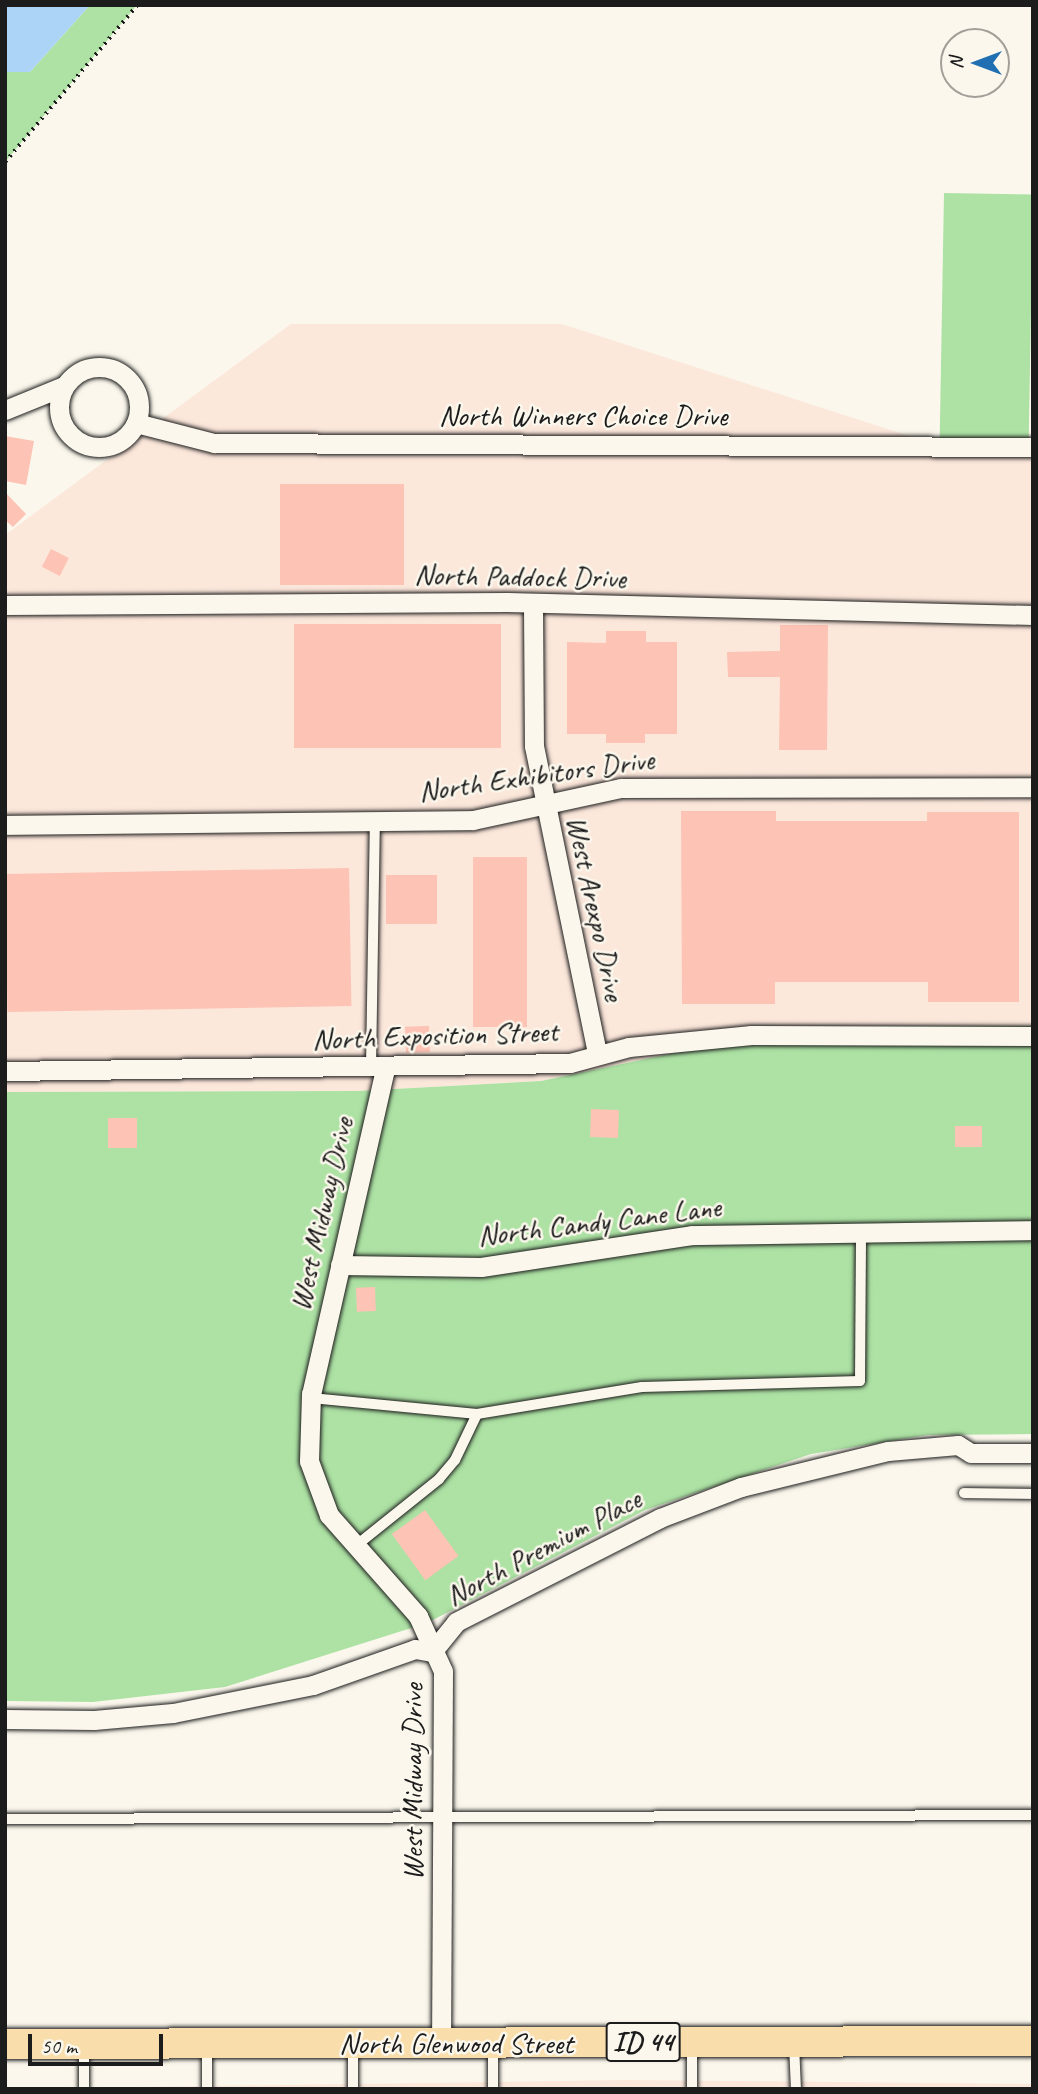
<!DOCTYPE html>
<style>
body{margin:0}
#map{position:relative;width:1038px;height:2094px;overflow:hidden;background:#fbf7ec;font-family:Caveat,sans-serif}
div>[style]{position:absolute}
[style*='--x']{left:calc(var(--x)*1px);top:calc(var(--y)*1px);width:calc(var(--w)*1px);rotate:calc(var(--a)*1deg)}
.built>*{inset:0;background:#fce7db}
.green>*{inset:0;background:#ade2a4;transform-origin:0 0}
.water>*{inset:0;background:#acd4f6}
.building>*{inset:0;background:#fdc3b4;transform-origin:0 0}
.path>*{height:3.5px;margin-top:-1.75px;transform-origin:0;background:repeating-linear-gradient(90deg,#1c1c1c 0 2px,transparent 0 7px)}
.roads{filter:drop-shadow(0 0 2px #1c1c1c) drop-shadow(0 0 2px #1c1c1c)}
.lane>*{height:10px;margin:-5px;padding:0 5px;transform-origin:5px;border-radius:5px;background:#fbf7ec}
.street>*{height:19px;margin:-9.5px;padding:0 9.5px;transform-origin:9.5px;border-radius:9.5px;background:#fbf7ec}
.street>.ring{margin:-9.5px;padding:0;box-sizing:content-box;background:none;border:19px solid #fbf7ec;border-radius:50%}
.primary>*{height:30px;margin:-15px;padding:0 15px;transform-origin:15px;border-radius:15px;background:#f9deab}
span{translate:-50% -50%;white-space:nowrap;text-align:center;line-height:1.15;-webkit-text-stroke:5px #fbf7ec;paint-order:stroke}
.shield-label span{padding:2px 5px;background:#fbf7ec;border:2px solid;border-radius:5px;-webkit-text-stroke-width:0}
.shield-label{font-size:28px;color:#1c1c1c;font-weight:700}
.street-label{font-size:30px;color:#1c1c1c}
.frame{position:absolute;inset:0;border:7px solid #1c1c1c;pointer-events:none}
.north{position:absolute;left:940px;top:28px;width:70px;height:70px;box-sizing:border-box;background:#fbf7ec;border:2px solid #a29f99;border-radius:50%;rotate:270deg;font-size:19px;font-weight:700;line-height:28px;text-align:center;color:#1c1c1c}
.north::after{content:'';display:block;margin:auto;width:24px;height:32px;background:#1f6fb2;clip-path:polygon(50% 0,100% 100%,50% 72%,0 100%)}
.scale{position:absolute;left:28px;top:2034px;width:135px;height:32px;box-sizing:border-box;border:4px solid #1c1c1c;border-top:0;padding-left:9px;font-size:21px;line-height:24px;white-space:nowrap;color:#1c1c1c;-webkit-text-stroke:5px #fbf7ec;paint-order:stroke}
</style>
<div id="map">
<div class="built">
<i style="clip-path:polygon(291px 324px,562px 324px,943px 447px,1033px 446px,1033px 1026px,802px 1026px,541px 1081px,357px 1091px,5px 1092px,5px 535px)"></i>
<i style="clip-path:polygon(626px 2080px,1033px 2084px,1033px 2089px,5px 2089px)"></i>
</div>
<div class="green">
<i style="clip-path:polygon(90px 5px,137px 5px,5px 162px,5px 72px,30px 72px)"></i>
<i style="left:944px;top:193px;width:89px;height:254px;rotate:1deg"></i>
<i style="clip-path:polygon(802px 1026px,1033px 1026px,1033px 1434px,928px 1435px,811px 1454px,645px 1510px,427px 1623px,225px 1687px,93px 1702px,5px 1701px,5px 1092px,357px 1091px,541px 1081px)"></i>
</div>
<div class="water">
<i style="clip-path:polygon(5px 5px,90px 5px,30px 72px,5px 72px)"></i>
</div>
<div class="building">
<i style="clip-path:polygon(5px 436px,34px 441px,26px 485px,5px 481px)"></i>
<i style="left:280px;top:484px;width:124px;height:101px"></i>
<i style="clip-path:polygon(5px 492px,26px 514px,13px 527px,5px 520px)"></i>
<i style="left:51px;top:549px;width:20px;height:20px;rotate:27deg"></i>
<i style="left:501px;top:624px;width:124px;height:207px;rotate:90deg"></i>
<i style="clip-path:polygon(780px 625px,828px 625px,827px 750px,779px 750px,780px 677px,728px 677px,727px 652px,780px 651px)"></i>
<i style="clip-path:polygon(606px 631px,646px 631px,646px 642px,677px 642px,677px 734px,645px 734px,645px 743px,606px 743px,606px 734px,567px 734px,567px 642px,606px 643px)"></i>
<i style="clip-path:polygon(681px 811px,776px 811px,776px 821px,927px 821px,927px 812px,1019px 812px,1019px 1002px,928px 1002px,928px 982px,775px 982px,775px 1004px,682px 1004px)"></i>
<i style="left:473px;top:857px;width:54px;height:170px"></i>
<i style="left:349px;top:868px;width:138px;height:344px;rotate:89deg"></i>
<i style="left:386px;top:875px;width:51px;height:49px"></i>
<i style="left:429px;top:1026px;width:26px;height:24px;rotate:88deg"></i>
<i style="left:591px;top:1109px;width:28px;height:28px;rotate:2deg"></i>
<i style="left:108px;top:1118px;width:29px;height:30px"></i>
<i style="left:955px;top:1126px;width:27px;height:21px"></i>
<i style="left:375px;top:1287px;width:24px;height:19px;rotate:88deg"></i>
<i style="left:425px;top:1510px;width:57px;height:41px;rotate:54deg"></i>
</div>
<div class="path">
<i style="--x:5;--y:162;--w:205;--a:-49.9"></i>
</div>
<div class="roads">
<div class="lane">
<i style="--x:371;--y:1068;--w:244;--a:-89.1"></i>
<i style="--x:311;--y:1398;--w:167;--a:5.5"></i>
<i style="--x:964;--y:1493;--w:69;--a:0.8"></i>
<i style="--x:358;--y:1544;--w:104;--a:-38.7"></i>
<i style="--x:439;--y:1479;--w:25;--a:-50"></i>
<i style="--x:455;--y:1460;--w:51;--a:-64.4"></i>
<i style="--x:477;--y:1414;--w:167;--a:-9.3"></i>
<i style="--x:642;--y:1387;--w:218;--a:-1.6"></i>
<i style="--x:860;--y:1381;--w:149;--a:-89.6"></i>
<i style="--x:5;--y:1819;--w:1028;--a:-0.22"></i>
<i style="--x:692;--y:2044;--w:45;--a:90"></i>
<i style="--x:794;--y:2044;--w:45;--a:87.5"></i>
<i style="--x:84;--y:2047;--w:42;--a:90"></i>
<i style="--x:353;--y:2047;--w:42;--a:90"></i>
<i style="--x:207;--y:2089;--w:42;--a:-90"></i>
<i style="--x:493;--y:2089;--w:42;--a:-90"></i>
</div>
<div class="street">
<i class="ring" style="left:59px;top:367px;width:61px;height:61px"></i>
<i style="--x:5;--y:410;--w:64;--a:-22.1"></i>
<i style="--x:136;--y:423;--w:81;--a:14.4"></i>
<i style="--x:214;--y:443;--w:819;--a:0.28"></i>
<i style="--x:5;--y:605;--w:502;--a:-0.34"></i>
<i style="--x:507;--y:602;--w:526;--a:1.42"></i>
<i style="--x:533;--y:606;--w:140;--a:89.6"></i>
<i style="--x:534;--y:746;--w:313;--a:78.4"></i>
<i style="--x:5;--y:825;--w:468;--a:-0.6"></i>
<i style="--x:473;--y:820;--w:151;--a:-12.2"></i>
<i style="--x:621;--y:788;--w:412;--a:-0.1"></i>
<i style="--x:385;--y:1069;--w:333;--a:102.8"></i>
<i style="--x:311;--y:1394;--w:67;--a:91.7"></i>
<i style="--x:309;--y:1461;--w:58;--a:69.7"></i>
<i style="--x:329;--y:1515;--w:135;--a:48.6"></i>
<i style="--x:418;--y:1616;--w:60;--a:65.6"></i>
<i style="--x:443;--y:1671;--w:372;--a:90.3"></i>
<i style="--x:5;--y:1071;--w:565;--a:-0.81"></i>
<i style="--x:570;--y:1063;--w:61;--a:-15.2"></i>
<i style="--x:629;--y:1047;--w:123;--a:-5.6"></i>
<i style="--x:751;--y:1035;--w:282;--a:0.2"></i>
<i style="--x:340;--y:1265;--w:141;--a:0.8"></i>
<i style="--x:481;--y:1267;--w:213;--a:-8.6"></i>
<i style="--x:692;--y:1235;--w:341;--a:-0.8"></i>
<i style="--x:5;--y:1719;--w:89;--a:0.6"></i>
<i style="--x:94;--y:1720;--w:79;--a:-5.1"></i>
<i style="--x:173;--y:1713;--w:143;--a:-11.3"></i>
<i style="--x:313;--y:1685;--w:108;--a:-19.4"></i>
<i style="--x:415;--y:1649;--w:17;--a:10"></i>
<i style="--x:432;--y:1652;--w:38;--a:-51"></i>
<i style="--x:456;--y:1622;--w:229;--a:-27"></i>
<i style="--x:660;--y:1518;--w:87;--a:-20.9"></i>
<i style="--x:741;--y:1487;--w:151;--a:-13.8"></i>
<i style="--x:888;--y:1451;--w:70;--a:-4.9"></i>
<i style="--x:958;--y:1445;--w:15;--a:32"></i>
<i style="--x:971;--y:1453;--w:62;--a:0"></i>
</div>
<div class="primary">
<i style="--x:5;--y:2044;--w:1028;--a:-0.17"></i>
</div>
</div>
<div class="shield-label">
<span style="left:643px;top:2042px">ID 44</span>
</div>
<div class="street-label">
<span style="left:583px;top:415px">North Winners Choice Drive</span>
<span style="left:520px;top:576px;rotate:1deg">North Paddock Drive</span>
<span style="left:536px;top:775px;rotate:-8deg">North Exhibitors Drive</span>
<span style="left:596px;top:908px;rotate:78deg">West Arexpo Drive</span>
<span style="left:435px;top:1035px;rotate:-2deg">North Exposition Street</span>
<span style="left:321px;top:1214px;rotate:-77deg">West Midway Drive</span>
<span style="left:599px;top:1221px;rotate:-7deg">North Candy Cane Lane</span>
<span style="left:543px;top:1547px;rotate:-28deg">North Premium Place</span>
<span style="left:412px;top:1782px;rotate:-90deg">West Midway Drive</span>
<span style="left:456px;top:2043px">North Glenwood Street</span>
</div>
<div class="frame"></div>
<div class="north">N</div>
<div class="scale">50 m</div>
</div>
